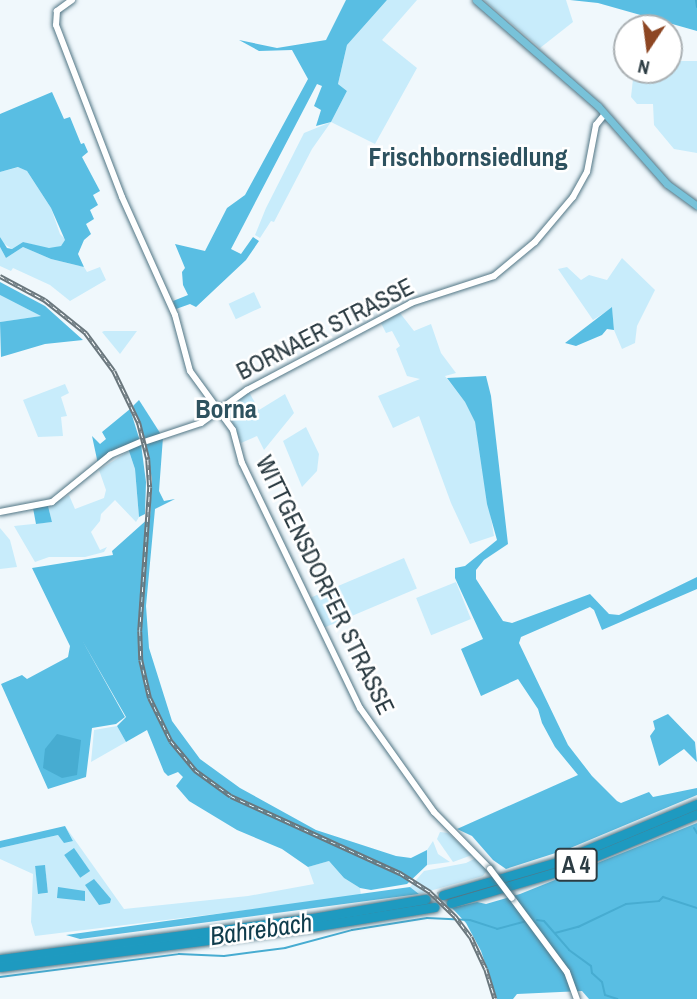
<!DOCTYPE html>
<style>
body{margin:0}
#map{position:relative;width:697px;height:999px;overflow:hidden;background:#f0f8fc;font-family:"Archivo Narrow",sans-serif}
div>[style]{position:absolute}
[style*='--x']{left:calc(var(--x)*1px);top:calc(var(--y)*1px);width:calc(var(--w)*1px);rotate:calc(var(--a)*1deg)}
.green>*{inset:0;background:#c8ecfb;transform-origin:0 0}
.forest>*{inset:0;background:#59bee3;transform-origin:0 0}
.water>*{inset:0;background:#47acd1}
.stream>*{height:2px;margin:-1px;padding:0 1px;transform-origin:1px;border-radius:1px;background:#47acd1}
.highway-tunnel>*{height:9px;margin-top:-4.5px;transform-origin:0;background:repeating-linear-gradient(90deg,#c9d2d7 0 9px,transparent 0 13.5px)}
.roads{filter:drop-shadow(0 0 2px #527685) drop-shadow(0 0 2px #527685)}
.secondary>*{height:6px;margin:-3px;padding:0 3px;transform-origin:3px;border-radius:3px;background:#fff}
.primary>*{height:7px;margin:-3.5px;padding:0 3.5px;transform-origin:3.5px;border-radius:3.5px;background:#78c2d9}
.highway>*{height:9px;margin:-4.5px;padding:0 4.5px;transform-origin:4.5px;border-radius:4.5px;background:#1e9ac0}
.rail>*{height:4.5px;margin-top:-2.25px;transform-origin:0;background:repeating-linear-gradient(90deg,#fff 0 5px,#6a777d 0 10px);box-sizing:border-box;border-block:2px solid #6a777d}
.bridges{filter:drop-shadow(0 0 2px #527685) drop-shadow(0 0 2px #527685)}
.secondary-bridge>*{height:6px;margin:-3px;padding:0 3px;transform-origin:3px;border-radius:3px;background:#fff}
span{translate:-50% -50%;white-space:nowrap;text-align:center;line-height:1.15;-webkit-text-stroke:5px #fff;paint-order:stroke}
.shield-label span{padding:2px 5px;background:#fff;border:2px solid;border-radius:5px;-webkit-text-stroke-width:0}
.shield-label{font-size:23px;color:#2c3c43;font-weight:700}
.street-label{font-size:24px;color:#2c3c43}
.neighbourhood-label{font-size:26px;color:#2e525f;font-weight:700}
.water-label{font-size:26px;color:#0f3c4c;font-style:italic}
.north{position:absolute;left:613px;top:14px;width:70px;height:70px;box-sizing:border-box;background:#fff;border:2px solid #abb1b4;border-radius:50%;rotate:193deg;font-size:19px;font-weight:700;line-height:28px;text-align:center;color:#2c3c43}
.north::after{content:'';display:block;margin:auto;width:24px;height:32px;background:#8d4623;clip-path:polygon(50% 0,100% 100%,50% 72%,0 100%)}
</style>
<div id="map">
<div class="green">
<i style="clip-path:polygon(387px 0,417px 0,382px 40px,417px 68px,375px 144px,331px 122px,312px 149px,274px 222px,271px 221px,260px 238px,255px 235px,266px 208px,304px 133px,331px 122px,347px 91px,338px 84px,347px 45px)"></i>
<i style="clip-path:polygon(484px 0,566px 0,573px 22px,540px 48px)"></i>
<i style="clip-path:polygon(669px 61px,697px 61px,697px 153px,674px 149px,654px 125px,653px 104px,637px 104px,631px 97px,634px 70px,669px 70px)"></i>
<i style="clip-path:polygon(19px 167px,27px 171px,51px 208px,60px 234px,66px 240px,61px 246px,49px 249px,23px 242px,12px 249px,3px 243px,0 237px,0 172px)"></i>
<i style="clip-path:polygon(0 247px,6px 258px,23px 247px,51px 259px,84px 267px,87px 272px,100px 267px,106px 280px,70px 301px,50px 285px,13px 268px,11px 271px,0 266px)"></i>
<i style="clip-path:polygon(622px 258px,655px 290px,637px 326px,635px 343px,622px 349px,614px 330px,612px 308px,593px 320px,558px 269px,567px 267px,581px 280px,589px 275px,607px 280px)"></i>
<i style="left:254px;top:292px;width:17px;height:28px;rotate:65deg"></i>
<i style="clip-path:polygon(0 295px,42px 316px,0 322px)"></i>
<i style="clip-path:polygon(400px 313px,414px 331px,431px 324px,441px 353px,456px 373px,445px 376px,465px 402px,475px 422px,494px 536px,470px 544px,451px 503px,419px 416px,393px 428px,378px 396px,420px 379px,407px 376px,396px 349px,400px 346px,392px 331px,386px 333px,381px 323px)"></i>
<i style="clip-path:polygon(104px 331px,137px 331px,120px 354px,102px 332px)"></i>
<i style="clip-path:polygon(65px 384px,69px 393px,61px 397px,67px 416px,61px 417px,63px 436px,38px 437px,23px 400px)"></i>
<i style="clip-path:polygon(249px 392px,259px 410px,285px 394px,294px 413px,264px 450px,257px 436px,241px 443px,229px 414px,228px 406px)"></i>
<i style="clip-path:polygon(306px 427px,319px 454px,317px 471px,302px 487px,283px 441px)"></i>
<i style="clip-path:polygon(129px 451px,135px 469px,139px 517px,136px 522px,115px 500px,101px 514px,100px 521px,91px 532px,100px 550px,107px 547px,104px 552px,85px 557px,49px 557px,35px 562px,14px 526px,52px 522px,48px 506px,69px 495px,75px 509px,104px 498px,106px 490px,99px 470px)"></i>
<i style="clip-path:polygon(0 528px,10px 540px,17px 567px,0 569px)"></i>
<i style="left:404px;top:558px;width:33px;height:101px;rotate:67deg"></i>
<i style="left:456px;top:582px;width:40px;height:43px;rotate:68deg"></i>
<i style="clip-path:polygon(117px 726px,126px 742px,91px 762px,94px 730px)"></i>
<i style="clip-path:polygon(evenodd,65px 826px,124px 909px,248px 896px,314px 884px,308px 867px,329px 861px,344px 878px,360px 888px,361px 896px,35px 936px,31px 922px,33px 874px,0 859px,0 848px,58px 835px,73px 841px,65px 826px,45px 866px,48px 893px,39px 894px,35px 867px,45px 866px)"></i>
<i style="clip-path:polygon(440px 832px,448px 833px,472px 855px,453px 862px,437px 839px)"></i>
<i style="clip-path:polygon(433px 841px,438px 854px,450px 862px,427px 865px,427px 850px)"></i>
<i style="clip-path:polygon(476px 858px,487px 870px,483px 876px,419px 894px,410px 887px,424px 871px,466px 863px)"></i>
</div>
<div class="forest">
<i style="clip-path:polygon(346px 0,387px 0,347px 45px,338px 84px,347px 91px,331px 122px,316px 126px,321px 110px,314px 106px,322px 86px,317px 84px,231px 249px,241px 254px,253px 237px,259px 241px,246px 260px,196px 307px,190px 304px,176px 309px,173px 301px,188px 295px,183px 285px,182px 272px,185px 268px,175px 244px,205px 251px,227px 208px,245px 195px,308px 79px,292px 50px,259px 51px,239px 40px,277px 48px,326px 40px)"></i>
<i style="clip-path:polygon(570px 0,697px 0,697px 31px,598px 3px)"></i>
<i style="clip-path:polygon(52px 92px,64px 119px,70px 117px,81px 144px,84px 143px,88px 152px,82px 157px,100px 191px,93px 195px,98px 205px,90px 210px,94px 219px,86px 224px,91px 234px,84px 240px,78px 254px,84px 267px,51px 259px,23px 247px,6px 258px,0 247px,0 237px,7px 248px,12px 249px,23px 242px,49px 248px,61px 246px,65px 240px,51px 208px,27px 171px,18px 167px,0 172px,0 114px)"></i>
<i style="clip-path:polygon(0 282px,45px 306px,83px 340px,45px 344px,1px 357px,0 322px,41px 316px,0 295px)"></i>
<i style="clip-path:polygon(612px 307px,614px 330px,607px 329px,602px 335px,576px 346px,565px 343px)"></i>
<i style="clip-path:polygon(486px 376px,491px 396px,508px 544px,484px 560px,476px 570px,476px 579px,503px 621px,512px 623px,590px 594px,609px 614px,619px 615px,697px 577px,697px 589px,602px 630px,594px 610px,590px 607px,521px 637px,519px 643px,568px 745px,592px 776px,617px 801px,621px 803px,649px 792px,653px 797px,697px 788px,697px 795px,568px 849px,506px 869px,493px 860px,472px 836px,457px 829px,578px 775px,555px 747px,542px 723px,538px 709px,518px 679px,481px 696px,461px 649px,483px 639px,455px 578px,455px 568px,465px 566px,497px 540px,487px 504px,475px 422px,465px 402px,447px 378px)"></i>
<i style="clip-path:polygon(139px 400px,162px 436px,145px 439px,133px 406px)"></i>
<i style="clip-path:polygon(130px 409px,140px 441px,98px 464px,92px 436px,100px 444px,106px 439px,102px 432px)"></i>
<i style="clip-path:polygon(163px 437px,159px 491px,164px 501px,175px 499px,155px 509px,146px 606px,149px 648px,172px 721px,200px 759px,240px 788px,316px 830px,396px 856px,411px 858px,427px 850px,427px 865px,407px 884px,371px 890px,360px 888px,344px 878px,329px 861px,308px 867px,282px 849px,237px 830px,189px 801px,176px 786px,183px 777px,178px 772px,168px 776px,164px 772px,147px 730px,126px 742px,117px 726px,126px 717px,82px 640px,125px 717px,116px 724px,92px 728px,86px 777px,48px 789px,1px 684px,22px 675px,27px 679px,68px 657px,70px 646px,32px 568px,113px 555px,112px 551px,150px 517px,152px 480px,146px 442px)"></i>
<i style="clip-path:polygon(141px 444px,146px 482px,145px 514px,139px 517px,135px 469px,129px 451px,130px 447px)"></i>
<i style="clip-path:polygon(48px 506px,52px 522px,36px 524px,33px 508px)"></i>
<i style="clip-path:polygon(668px 714px,695px 742px,697px 762px,684px 749px,659px 766px,650px 736px,655px 729px,653px 721px)"></i>
<i style="clip-path:polygon(697px 823px,697px 999px,589px 999px,582px 991px,517px 994px,513px 999px,497px 999px,481px 951px,466px 923px,452px 908px,477px 902px,486px 904px,520px 894px)"></i>
<i style="clip-path:polygon(65px 826px,73px 841px,64px 843px,58px 835px,0 848px,0 841px)"></i>
<i style="left:74px;top:848px;width:28px;height:12px;rotate:55deg"></i>
<i style="left:45px;top:865px;width:28px;height:10px;rotate:84deg"></i>
<i style="clip-path:polygon(94px 879px,111px 899px,110px 903px,99px 905px,85px 885px)"></i>
<i style="clip-path:polygon(58px 887px,85px 891px,85px 901px,57px 898px)"></i>
<i style="clip-path:polygon(410px 887px,419px 894px,80px 939px,66px 935px)"></i>
</div>
<div class="water">
<i style="clip-path:polygon(57px 734px,81px 740px,77px 775px,62px 778px,43px 768px,45px 749px)"></i>
</div>
<div class="stream">
<i style="--x:696;--y:0;--w:7;--a:82"></i>
<i style="--x:694;--y:828;--w:6;--a:59"></i>
<i style="--x:537;--y:920;--w:7;--a:8"></i>
<i style="--x:544;--y:921;--w:38;--a:49"></i>
<i style="--x:569;--y:950;--w:27;--a:36"></i>
<i style="--x:591;--y:966;--w:7;--a:82"></i>
<i style="--x:592;--y:973;--w:13;--a:42"></i>
<i style="--x:602;--y:982;--w:13;--a:77"></i>
<i style="--x:605;--y:995;--w:13;--a:18"></i>
<i style="--x:555;--y:933;--w:24;--a:-15"></i>
<i style="--x:578;--y:927;--w:53;--a:-25.6"></i>
<i style="--x:626;--y:904;--w:33;--a:-5"></i>
<i style="--x:659;--y:901;--w:6;--a:-45"></i>
<i style="--x:663;--y:897;--w:36;--a:18"></i>
<i style="--x:0;--y:977;--w:180;--a:-7.3"></i>
<i style="--x:179;--y:954;--w:45;--a:2.5"></i>
<i style="--x:224;--y:956;--w:62;--a:-7.5"></i>
<i style="--x:285;--y:948;--w:69;--a:-15"></i>
<i style="--x:352;--y:930;--w:76;--a:-9.1"></i>
<i style="--x:427;--y:918;--w:43;--a:2.7"></i>
<i style="--x:470;--y:920;--w:28;--a:18"></i>
<i style="--x:497;--y:929;--w:28;--a:-15"></i>
</div>
<div class="highway-tunnel">
<i style="--x:425;--y:899;--w:18;--a:-13"></i>
</div>
<div class="roads">
<div class="secondary">
<i style="--x:72;--y:0;--w:19;--a:144"></i>
<i style="--x:57;--y:11;--w:14;--a:94"></i>
<i style="--x:56;--y:25;--w:184;--a:69"></i>
<i style="--x:122;--y:197;--w:129;--a:65.8"></i>
<i style="--x:175;--y:315;--w:58;--a:75"></i>
<i style="--x:190;--y:371;--w:73;--a:53.9"></i>
<i style="--x:233;--y:430;--w:34;--a:75"></i>
<i style="--x:242;--y:463;--w:272;--a:64.3"></i>
<i style="--x:360;--y:708;--w:128;--a:54.6"></i>
<i style="--x:434;--y:812;--w:80;--a:45.5"></i>
<i style="--x:147;--y:441;--w:57;--a:-18.4"></i>
<i style="--x:201;--y:423;--w:57;--a:-35.7"></i>
<i style="--x:247;--y:390;--w:186;--a:-27.9"></i>
<i style="--x:411;--y:303;--w:87;--a:-18"></i>
<i style="--x:494;--y:276;--w:53;--a:-39.7"></i>
<i style="--x:535;--y:242;--w:59;--a:-49.8"></i>
<i style="--x:573;--y:197;--w:29;--a:-61"></i>
<i style="--x:587;--y:172;--w:48;--a:-79.2"></i>
<i style="--x:596;--y:125;--w:14;--a:-51"></i>
<i style="--x:0;--y:512;--w:53;--a:-10.9"></i>
<i style="--x:52;--y:502;--w:75;--a:-39"></i>
<i style="--x:110;--y:455;--w:33;--a:-23"></i>
<i style="--x:512;--y:898;--w:92;--a:53.4"></i>
<i style="--x:567;--y:972;--w:29;--a:70"></i>
</div>
<div class="primary">
<i style="--x:476;--y:0;--w:162;--a:41"></i>
<i style="--x:598;--y:106;--w:104;--a:48.5"></i>
<i style="--x:667;--y:184;--w:37;--a:36"></i>
</div>
<div class="highway">
<i style="--x:443;--y:895;--w:119;--a:-16.1"></i>
<i style="--x:557;--y:862;--w:152;--a:-22.5"></i>
<i style="--x:451;--y:903;--w:114;--a:-16.4"></i>
<i style="--x:560;--y:871;--w:148;--a:-22.6"></i>
<i style="--x:0;--y:959;--w:322;--a:-7.5"></i>
<i style="--x:319;--y:917;--w:108;--a:-9.6"></i>
<i style="--x:0;--y:967;--w:320;--a:-7.4"></i>
<i style="--x:317;--y:926;--w:119;--a:-9.2"></i>
</div>
</div>
<div class="rail">
<i style="--x:0;--y:276;--w:51;--a:28.1"></i>
<i style="--x:45;--y:300;--w:53;--a:38.8"></i>
<i style="--x:86;--y:333;--w:47;--a:53.6"></i>
<i style="--x:114;--y:371;--w:58;--a:64.3"></i>
<i style="--x:139;--y:423;--w:38;--a:76"></i>
<i style="--x:148;--y:460;--w:27;--a:86"></i>
<i style="--x:150;--y:487;--w:144;--a:94"></i>
<i style="--x:140;--y:631;--w:29;--a:88"></i>
<i style="--x:141;--y:660;--w:39;--a:77"></i>
<i style="--x:150;--y:698;--w:48;--a:64"></i>
<i style="--x:171;--y:741;--w:38;--a:50"></i>
<i style="--x:195;--y:770;--w:44;--a:35.8"></i>
<i style="--x:231;--y:796;--w:186;--a:24.5"></i>
<i style="--x:400;--y:873;--w:36;--a:32"></i>
<i style="--x:430;--y:892;--w:35;--a:44"></i>
<i style="--x:455;--y:916;--w:26;--a:53"></i>
<i style="--x:471;--y:937;--w:35;--a:65"></i>
<i style="--x:486;--y:969;--w:31;--a:73"></i>
</div>
<div class="bridges">
<div class="secondary-bridge">
<i style="--x:490;--y:869;--w:36;--a:53"></i>
</div>
</div>
<div class="shield-label">
<span style="left:576px;top:865px">A 4</span>
</div>
<div class="street-label">
<span style="left:325px;top:329px;rotate:-27deg">BORNAER STRASSE</span>
<span style="left:325px;top:585px;rotate:64deg">WITTGENSDORFER STRASSE</span>
</div>
<div class="neighbourhood-label">
<span style="left:468px;top:157px">Frischbornsiedlung</span>
<span style="left:226px;top:409px">Borna</span>
</div>
<div class="water-label">
<span style="left:261px;top:929px;rotate:-8deg">Bahrebach</span>
</div>
<div class="north">N</div>
</div>
